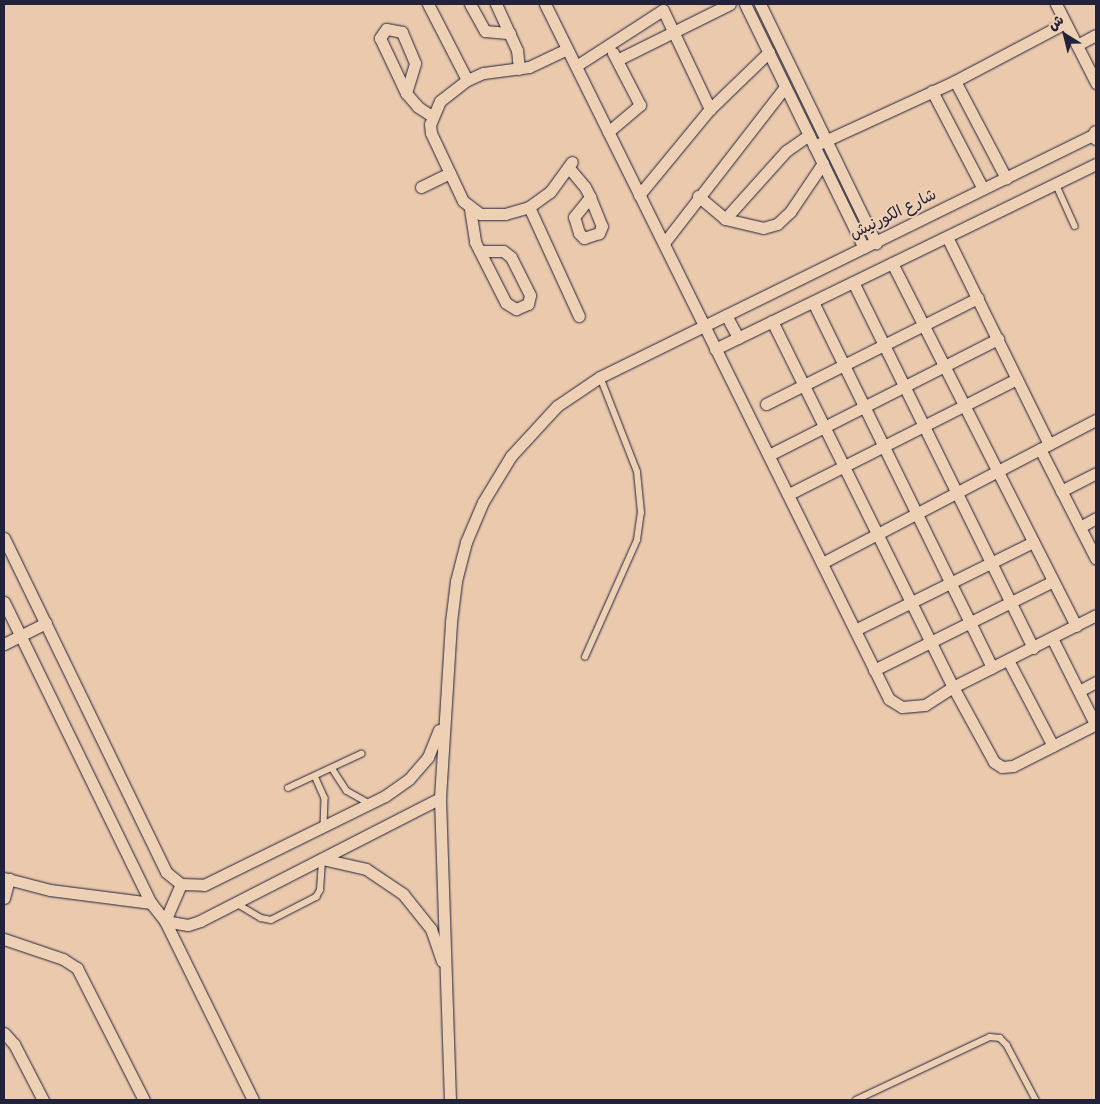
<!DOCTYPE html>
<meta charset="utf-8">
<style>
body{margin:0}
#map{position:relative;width:1100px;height:1104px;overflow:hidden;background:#eac9ad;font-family:Pangolin,"Playpen Sans Arabic",sans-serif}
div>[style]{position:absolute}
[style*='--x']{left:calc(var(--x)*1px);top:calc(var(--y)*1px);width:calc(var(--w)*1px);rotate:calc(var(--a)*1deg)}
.roads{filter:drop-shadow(0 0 1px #22223b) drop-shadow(0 0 1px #22223b)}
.service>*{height:5.5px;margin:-2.75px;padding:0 2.75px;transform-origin:2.75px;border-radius:2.75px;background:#eed1b4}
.minor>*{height:11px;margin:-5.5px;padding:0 5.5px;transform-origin:5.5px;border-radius:5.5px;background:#eed1b4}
.secondary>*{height:15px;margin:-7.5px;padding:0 7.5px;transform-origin:7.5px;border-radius:7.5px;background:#eed1b4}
span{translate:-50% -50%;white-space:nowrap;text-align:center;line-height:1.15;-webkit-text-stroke:4px #eed1b4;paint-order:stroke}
.street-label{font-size:16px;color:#22223b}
.frame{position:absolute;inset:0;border:5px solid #22223b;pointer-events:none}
.north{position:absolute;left:1040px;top:10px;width:50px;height:50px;-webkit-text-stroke:4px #eed1b4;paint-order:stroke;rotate:324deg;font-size:14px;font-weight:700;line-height:20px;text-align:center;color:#22223b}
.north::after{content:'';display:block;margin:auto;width:18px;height:22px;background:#22223b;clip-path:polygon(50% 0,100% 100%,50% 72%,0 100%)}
</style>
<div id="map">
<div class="roads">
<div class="service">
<i style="--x:1056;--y:184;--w:46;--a:65.7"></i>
<i style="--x:585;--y:657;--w:128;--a:-66"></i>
<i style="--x:637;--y:540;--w:27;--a:-82"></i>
<i style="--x:641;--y:513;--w:41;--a:-95.6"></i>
<i style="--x:637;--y:472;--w:102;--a:-111.3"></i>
<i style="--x:332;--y:768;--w:27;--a:57"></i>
<i style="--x:347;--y:791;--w:25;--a:29"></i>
<i style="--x:315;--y:776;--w:24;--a:66"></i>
<i style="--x:325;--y:798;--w:28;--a:92"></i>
<i style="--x:288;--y:788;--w:81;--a:-25"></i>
<i style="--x:236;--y:903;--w:29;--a:31"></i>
<i style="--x:261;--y:918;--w:10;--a:11"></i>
<i style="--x:271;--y:920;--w:51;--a:-27.1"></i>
<i style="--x:316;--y:897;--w:8;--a:-60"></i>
<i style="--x:320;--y:890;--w:31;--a:-86"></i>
<i style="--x:856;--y:1100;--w:148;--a:-25.2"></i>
<i style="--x:990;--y:1037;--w:10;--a:6"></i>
<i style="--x:1000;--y:1038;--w:10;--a:45"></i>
<i style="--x:1007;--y:1045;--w:62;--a:62.2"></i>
</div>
<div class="minor">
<i style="--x:428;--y:4;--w:85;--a:62.8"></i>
<i style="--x:470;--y:4;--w:31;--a:61"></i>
<i style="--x:485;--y:31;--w:25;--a:5"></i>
<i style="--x:496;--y:4;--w:51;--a:65.5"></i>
<i style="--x:517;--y:50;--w:19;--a:84"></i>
<i style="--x:545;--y:4;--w:775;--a:63.67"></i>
<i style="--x:889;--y:699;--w:15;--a:32"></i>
<i style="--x:902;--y:707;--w:23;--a:-5"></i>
<i style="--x:925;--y:705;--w:33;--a:-33"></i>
<i style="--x:953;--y:687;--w:160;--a:-26.7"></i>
<i style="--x:745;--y:4;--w:271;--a:64"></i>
<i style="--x:760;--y:4;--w:266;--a:64.1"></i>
<i style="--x:1056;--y:4;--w:89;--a:63.1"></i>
<i style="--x:1077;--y:45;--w:21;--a:-28"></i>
<i style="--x:567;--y:49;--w:42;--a:154.7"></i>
<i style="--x:529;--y:67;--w:46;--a:172.6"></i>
<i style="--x:483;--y:73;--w:17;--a:156"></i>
<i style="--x:467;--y:80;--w:34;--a:142"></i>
<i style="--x:440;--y:101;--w:25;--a:113"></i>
<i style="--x:430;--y:124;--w:9;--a:84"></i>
<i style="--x:431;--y:133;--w:75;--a:64.8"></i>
<i style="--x:463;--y:201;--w:21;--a:37"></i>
<i style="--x:480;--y:214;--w:25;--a:0"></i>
<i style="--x:505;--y:214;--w:25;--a:-16"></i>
<i style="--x:529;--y:207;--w:26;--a:-36"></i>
<i style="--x:550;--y:192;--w:37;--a:-54"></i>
<i style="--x:617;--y:60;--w:126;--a:-26.4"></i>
<i style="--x:576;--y:66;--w:103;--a:-32.8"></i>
<i style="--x:663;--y:10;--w:110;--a:64.6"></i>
<i style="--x:955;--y:81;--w:110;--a:62.3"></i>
<i style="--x:932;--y:91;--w:110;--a:62.5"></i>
<i style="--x:406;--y:93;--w:31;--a:-73"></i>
<i style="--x:415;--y:63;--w:34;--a:-113"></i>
<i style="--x:402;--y:32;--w:16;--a:-169"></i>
<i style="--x:386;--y:29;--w:11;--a:124"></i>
<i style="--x:380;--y:38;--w:61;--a:64.7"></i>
<i style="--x:406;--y:93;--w:18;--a:49"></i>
<i style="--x:418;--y:107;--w:17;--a:33"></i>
<i style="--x:608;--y:132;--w:42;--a:-40.2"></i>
<i style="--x:640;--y:105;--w:59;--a:-117.4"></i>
<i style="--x:814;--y:146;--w:155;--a:-24.7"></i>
<i style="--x:955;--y:81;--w:124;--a:-27.8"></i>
<i style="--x:569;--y:168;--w:25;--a:50"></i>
<i style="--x:585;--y:187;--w:11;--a:63"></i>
<i style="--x:590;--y:197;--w:31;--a:68"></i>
<i style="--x:602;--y:226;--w:8;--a:113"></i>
<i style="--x:599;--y:233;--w:16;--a:162"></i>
<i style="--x:584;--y:238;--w:7;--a:-135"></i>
<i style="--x:579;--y:233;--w:17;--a:-107"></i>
<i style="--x:574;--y:217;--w:26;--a:-51"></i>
<i style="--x:421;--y:187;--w:32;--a:-26"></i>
<i style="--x:639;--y:195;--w:112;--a:-50.5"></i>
<i style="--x:710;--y:109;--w:82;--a:-44"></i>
<i style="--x:698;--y:196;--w:35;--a:40"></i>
<i style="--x:725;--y:219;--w:39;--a:13"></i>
<i style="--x:763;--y:228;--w:15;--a:-16"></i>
<i style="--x:777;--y:224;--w:18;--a:-43"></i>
<i style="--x:790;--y:212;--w:59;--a:-56"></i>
<i style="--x:529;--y:207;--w:120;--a:65.4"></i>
<i style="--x:470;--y:209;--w:33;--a:81"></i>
<i style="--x:475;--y:242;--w:68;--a:63.1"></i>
<i style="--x:506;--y:303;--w:12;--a:31"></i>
<i style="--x:516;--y:309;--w:13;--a:-23"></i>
<i style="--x:528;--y:304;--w:9;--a:-77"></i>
<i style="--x:530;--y:295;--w:42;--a:-116.6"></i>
<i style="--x:511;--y:257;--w:10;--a:-143"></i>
<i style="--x:503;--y:251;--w:22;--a:180"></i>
<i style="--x:725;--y:219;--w:91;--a:-48.1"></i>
<i style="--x:786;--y:151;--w:28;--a:-35"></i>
<i style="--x:947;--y:237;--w:231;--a:63.8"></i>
<i style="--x:664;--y:243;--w:197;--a:-52.2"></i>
<i style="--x:892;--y:263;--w:407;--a:63.1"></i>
<i style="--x:853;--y:282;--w:408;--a:63.8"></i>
<i style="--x:813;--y:302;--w:407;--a:63.9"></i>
<i style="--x:726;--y:315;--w:26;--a:62"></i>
<i style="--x:772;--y:321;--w:408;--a:63.7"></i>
<i style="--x:953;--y:687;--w:85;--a:61.3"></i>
<i style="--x:994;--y:762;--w:9;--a:32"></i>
<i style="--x:1002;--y:767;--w:11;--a:-5"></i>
<i style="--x:1013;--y:766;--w:93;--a:-26.8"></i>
<i style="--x:715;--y:349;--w:424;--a:-25.9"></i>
<i style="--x:766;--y:404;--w:237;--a:-26.6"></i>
<i style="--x:1040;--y:449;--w:123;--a:63"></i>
<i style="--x:769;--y:455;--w:257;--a:-26.9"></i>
<i style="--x:1061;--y:491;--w:39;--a:-27"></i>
<i style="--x:789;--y:494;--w:255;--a:-26.8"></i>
<i style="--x:1080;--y:527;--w:18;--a:-29"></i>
<i style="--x:4;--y:538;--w:371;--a:64.1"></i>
<i style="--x:166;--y:872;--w:19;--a:39"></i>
<i style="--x:181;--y:884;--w:23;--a:2"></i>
<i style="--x:204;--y:885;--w:202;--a:-26.2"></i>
<i style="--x:385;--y:796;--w:29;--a:-35"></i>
<i style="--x:409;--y:779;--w:29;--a:-49"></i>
<i style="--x:428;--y:757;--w:29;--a:-68"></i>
<i style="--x:822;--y:563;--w:309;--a:-27.6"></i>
<i style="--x:4;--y:602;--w:335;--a:64"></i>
<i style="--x:151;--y:903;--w:23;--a:52"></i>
<i style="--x:165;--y:921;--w:23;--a:10"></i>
<i style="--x:188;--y:925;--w:13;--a:-18"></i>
<i style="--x:200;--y:921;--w:270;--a:-27.1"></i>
<i style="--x:855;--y:630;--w:199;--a:-26.3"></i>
<i style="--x:1052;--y:638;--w:96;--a:63.4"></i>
<i style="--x:4;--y:644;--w:47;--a:-26.6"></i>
<i style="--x:1008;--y:660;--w:97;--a:62.4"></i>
<i style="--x:874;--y:670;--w:200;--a:-26.4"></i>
<i style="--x:1079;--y:691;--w:19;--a:-28"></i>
<i style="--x:322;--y:859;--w:45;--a:12.8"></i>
<i style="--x:366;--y:869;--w:45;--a:34"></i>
<i style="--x:403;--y:894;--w:45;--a:51.3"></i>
<i style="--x:431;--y:929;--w:34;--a:71"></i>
<i style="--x:4;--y:878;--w:48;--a:14.6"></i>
<i style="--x:50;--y:890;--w:102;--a:7.3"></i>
<i style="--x:181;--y:884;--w:40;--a:113.4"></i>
<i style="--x:165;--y:921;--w:199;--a:63.8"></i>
<i style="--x:4;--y:898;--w:20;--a:-75"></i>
<i style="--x:4;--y:939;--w:62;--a:18.7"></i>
<i style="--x:63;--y:959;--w:17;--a:33"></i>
<i style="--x:77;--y:968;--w:148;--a:63.1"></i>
<i style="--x:4;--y:1033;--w:15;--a:48"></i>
<i style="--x:14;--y:1044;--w:63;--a:62.6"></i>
<i style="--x:450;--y:1100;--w:302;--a:-91.9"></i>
<i style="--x:440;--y:798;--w:176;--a:-86.4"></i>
<i style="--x:451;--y:622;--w:41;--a:-83"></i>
<i style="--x:456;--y:581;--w:40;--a:-75.6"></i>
<i style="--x:466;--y:542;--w:43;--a:-67"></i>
<i style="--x:483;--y:502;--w:54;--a:-58.7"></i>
<i style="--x:511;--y:456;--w:68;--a:-47.4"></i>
<i style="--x:557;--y:406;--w:52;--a:-34"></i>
<i style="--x:600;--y:377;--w:551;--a:-26.15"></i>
</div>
<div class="secondary">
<i style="--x:1096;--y:133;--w:4;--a:90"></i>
</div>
</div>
<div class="street-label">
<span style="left:893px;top:214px;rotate:-26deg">شارع الكورنيش</span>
</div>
<div class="frame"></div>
<div class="north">ش</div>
</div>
